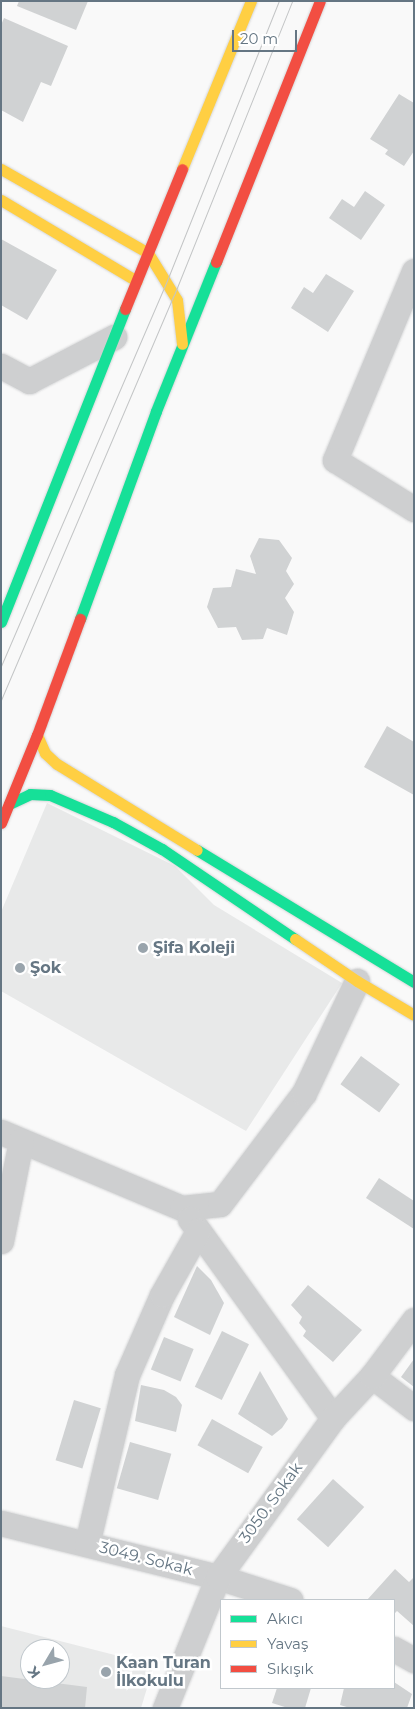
<!DOCTYPE html>
<meta charset="utf-8">
<style>
body{margin:0}
#map{position:relative;width:415px;height:1709px;overflow:hidden;background:#f9f9f9;font-family:Montserrat,sans-serif}
div>[style]{position:absolute}
[style*='--x']{left:calc(var(--x)*1px);top:calc(var(--y)*1px);width:calc(var(--w)*1px);rotate:calc(var(--a)*1deg)}
.built>*{inset:0;background:#e8e9e9}
.building>*{inset:0;background:#d0d2d3;transform-origin:0 0}
.roads{filter:drop-shadow(0 0 1px #d5d6d7) drop-shadow(0 0 1px #d5d6d7)}
.street>*{height:25px;margin:-12.5px;padding:0 12.5px;transform-origin:12.5px;border-radius:12.5px;background:#cecfd0}
.fast>*{height:11px;margin:-5.5px;padding:0 5.5px;transform-origin:5.5px;border-radius:5.5px;background:#16e098}
.slow>*{height:11px;margin:-5.5px;padding:0 5.5px;transform-origin:5.5px;border-radius:5.5px;background:#ffcf43}
.jam>*{height:11px;margin:-5.5px;padding:0 5.5px;transform-origin:5.5px;border-radius:5.5px;background:#f24e42}
.tram>*{height:1px;margin:-0.5px;padding:0 0.5px;transform-origin:0.5px;border-radius:0.5px;background:#c3c5c6}
.dots>*{width:14px;height:14px;translate:-50% -50%;box-sizing:border-box;border:2px solid #fff;border-radius:50%}
span{translate:-50% -50%;white-space:nowrap;text-align:center;line-height:1.15;-webkit-text-stroke:5px #fff;paint-order:stroke}
.poi-label{font-size:16px;color:#657683;font-weight:700}
.left{translate:0 -50%;text-align:left}
.street-label{font-size:16px;color:#657683}
.frame{position:absolute;inset:0;border:2px solid #657683;pointer-events:none}
.legend{position:absolute;left:220px;top:1599px;width:175px;height:90px;box-sizing:border-box;background:#fff;border:1px solid #c1c8cd;margin:0;padding:6px 9px;list-style:none;font-size:15px;color:#657683}
.legend li{display:flex;align-items:center;gap:10px;height:25px}
.legend b{width:25px;border:1px solid #c1c8cd}
.north{position:absolute;left:20px;top:1639px;width:50px;height:50px;box-sizing:border-box;background:#fff;border:1px solid #c1c8cd;border-radius:50%;rotate:233deg;font-size:14px;font-weight:700;line-height:20px;text-align:center;color:#657683}
.north::after{content:'';display:block;margin:auto;width:18px;height:22px;background:#99a4ac;clip-path:polygon(50% 0,100% 100%,50% 72%,0 100%)}
.scale{position:absolute;left:232px;top:30px;width:65px;height:22px;box-sizing:border-box;border:2px solid #657683;border-top:0;padding-left:6px;font-size:15px;line-height:18px;white-space:nowrap;color:#657683;-webkit-text-stroke:4px #fff;paint-order:stroke}
</style>
<div id="map">
<div class="built">
<i style="clip-path:polygon(47px 803px,175px 866px,214px 905px,342px 983px,246px 1131px,1px 991px,1px 912px)"></i>
<i style="clip-path:polygon(evenodd,1px 1626px,154px 1665px,141px 1708px,1px 1708px,1px 1626px,30px 1649px,60px 1649px,60px 1679px,30px 1679px,30px 1649px)"></i>
</div>
<div class="building">
<i style="clip-path:polygon(19px 1px,88px 1px,76px 30px,17px 6px)"></i>
<i style="clip-path:polygon(4px 18px,68px 46px,51px 86px,41px 82px,23px 122px,1px 110px,1px 25px)"></i>
<i style="clip-path:polygon(399px 94px,414px 103px,414px 151px,404px 166px,385px 154px,388px 150px,370px 139px)"></i>
<i style="clip-path:polygon(365px 191px,385px 205px,361px 240px,329px 218px,342px 199px,354px 207px)"></i>
<i style="clip-path:polygon(1px 239px,57px 270px,27px 320px,1px 305px)"></i>
<i style="clip-path:polygon(326px 274px,354px 291px,328px 332px,291px 308px,304px 287px,313px 293px)"></i>
<i style="clip-path:polygon(259px 538px,279px 540px,292px 558px,286px 571px,294px 584px,285px 598px,294px 612px,287px 635px,267px 628px,263px 639px,242px 640px,236px 627px,218px 628px,207px 607px,213px 588px,231px 587px,236px 569px,256px 574px,250px 556px)"></i>
<i style="clip-path:polygon(387px 726px,414px 742px,414px 795px,364px 767px)"></i>
<i style="left:361px;top:1056px;width:48px;height:35px;rotate:36deg"></i>
<i style="clip-path:polygon(379px 1178px,414px 1201px,414px 1229px,366px 1198px)"></i>
<i style="clip-path:polygon(197px 1266px,211px 1280px,224px 1303px,210px 1335px,174px 1317px)"></i>
<i style="clip-path:polygon(308px 1285px,362px 1330px,333px 1362px,303px 1336px,306px 1331px,299px 1323px,302px 1317px,291px 1305px)"></i>
<i style="left:222px;top:1331px;width:30px;height:62px;rotate:26deg"></i>
<i style="left:164px;top:1337px;width:32px;height:35px;rotate:22deg"></i>
<i style="clip-path:polygon(414px 1359px,414px 1387px,401px 1377px)"></i>
<i style="clip-path:polygon(260px 1371px,288px 1419px,282px 1428px,272px 1436px,238px 1414px)"></i>
<i style="clip-path:polygon(141px 1385px,164px 1390px,176px 1397px,182px 1405px,176px 1432px,135px 1421px)"></i>
<i style="left:74px;top:1400px;width:28px;height:63px;rotate:17deg"></i>
<i style="left:212px;top:1419px;width:58px;height:30px;rotate:29deg"></i>
<i style="left:130px;top:1442px;width:43px;height:48px;rotate:16deg"></i>
<i style="left:333px;top:1479px;width:42px;height:54px;rotate:42deg"></i>
<i style="clip-path:polygon(395px 1569px,409px 1582px,414px 1577px,414px 1626px,397px 1611px,394px 1614px,394px 1600px,367px 1600px)"></i>
<i style="clip-path:polygon(1px 1676px,87px 1687px,85px 1708px,1px 1708px)"></i>
<i style="clip-path:polygon(394px 1682px,412px 1694px,407px 1708px,350px 1708px,340px 1705px,344px 1688px,394px 1688px)"></i>
<i style="clip-path:polygon(277px 1688px,311px 1688px,305px 1708px,288px 1708px,272px 1703px)"></i>
</div>
<div class="roads">
<div class="street">
<i style="--x:414;--y:271;--w:205;--a:112.7"></i>
<i style="--x:335;--y:460;--w:93;--a:31.8"></i>
<i style="--x:1;--y:366;--w:32;--a:28"></i>
<i style="--x:29;--y:381;--w:96;--a:-27.4"></i>
<i style="--x:1;--y:1132;--w:196;--a:22.8"></i>
<i style="--x:182;--y:1208;--w:38;--a:-6"></i>
<i style="--x:220;--y:1204;--w:139;--a:-52.9"></i>
<i style="--x:304;--y:1093;--w:124;--a:-64.7"></i>
<i style="--x:190;--y:1219;--w:245;--a:54.3"></i>
<i style="--x:1;--y:1241;--w:102;--a:-78.7"></i>
<i style="--x:372;--y:1376;--w:53;--a:37.3"></i>
<i style="--x:1;--y:1523;--w:224;--a:14"></i>
<i style="--x:218;--y:1577;--w:76;--a:17.7"></i>
<i style="--x:87;--y:1544;--w:174;--a:-76.7"></i>
<i style="--x:127;--y:1375;--w:87;--a:-66.4"></i>
<i style="--x:162;--y:1295;--w:73;--a:-60.6"></i>
<i style="--x:394;--y:1649;--w:23;--a:29"></i>
<i style="--x:165;--y:1708;--w:141;--a:-68"></i>
<i style="--x:218;--y:1577;--w:196;--a:-54.1"></i>
<i style="--x:333;--y:1418;--w:57;--a:-47.1"></i>
<i style="--x:372;--y:1376;--w:70;--a:-53.1"></i>
</div>
<div class="fast">
<i style="--x:80;--y:619;--w:221;--a:-69.9"></i>
<i style="--x:156;--y:411;--w:161;--a:-68.1"></i>
<i style="--x:1;--y:622;--w:337;--a:-68.4"></i>
<i style="--x:9;--y:804;--w:23;--a:-25"></i>
<i style="--x:30;--y:794;--w:20;--a:3"></i>
<i style="--x:50;--y:795;--w:69;--a:23.2"></i>
<i style="--x:113;--y:822;--w:56;--a:28.9"></i>
<i style="--x:162;--y:849;--w:161;--a:34.1"></i>
<i style="--x:197;--y:850;--w:254;--a:31.3"></i>
</div>
<div class="slow">
<i style="--x:1;--y:169;--w:169;--a:29.7"></i>
<i style="--x:148;--y:253;--w:55;--a:58.3"></i>
<i style="--x:177;--y:300;--w:44;--a:83.5"></i>
<i style="--x:182;--y:169;--w:182;--a:-67.7"></i>
<i style="--x:1;--y:200;--w:158;--a:30.8"></i>
<i style="--x:37;--y:735;--w:20;--a:66"></i>
<i style="--x:45;--y:753;--w:16;--a:43"></i>
<i style="--x:57;--y:764;--w:164;--a:31.6"></i>
<i style="--x:295;--y:939;--w:75;--a:34.1"></i>
<i style="--x:357;--y:981;--w:66;--a:30.8"></i>
</div>
<div class="jam">
<i style="--x:216;--y:262;--w:281;--a:-68.3"></i>
<i style="--x:125;--y:309;--w:151;--a:-67.8"></i>
<i style="--x:1;--y:823;--w:95;--a:-67.8"></i>
<i style="--x:37;--y:735;--w:124;--a:-69.7"></i>
</div>
</div>
<div class="tram">
<i style="--x:1;--y:666;--w:417;--a:-66.7"></i>
<i style="--x:166;--y:283;--w:304;--a:-68.2"></i>
<i style="--x:1;--y:700;--w:440;--a:-66.9"></i>
<i style="--x:174;--y:295;--w:317;--a:-68.1"></i>
</div>
<div class="dots">
<i style="left:143px;top:948px;background:#99a4ac"></i>
<i style="left:20px;top:968px;background:#99a4ac"></i>
<i style="left:106px;top:1672px;background:#99a4ac"></i>
</div>
<div class="poi-label">
<span class="left" style="left:153px;top:948px">Şifa Koleji</span>
<span class="left" style="left:30px;top:968px">Şok</span>
<span class="left" style="left:116px;top:1672px">Kaan Turan<br>İlkokulu</span>
</div>
<div class="street-label">
<span style="left:271px;top:1503px;rotate:-54deg">3050. Sokak</span>
<span style="left:146px;top:1559px;rotate:14deg">3049. Sokak</span>
</div>
<div class="frame"></div>
<ul class="legend">
<li><b style="height:6px;background:#16e098"></b>Akıcı</li>
<li><b style="height:6px;background:#ffcf43"></b>Yavaş</li>
<li><b style="height:6px;background:#f24e42"></b>Sıkışık</li>
</ul>
<div class="north">K</div>
<div class="scale">20 m</div>
</div>
